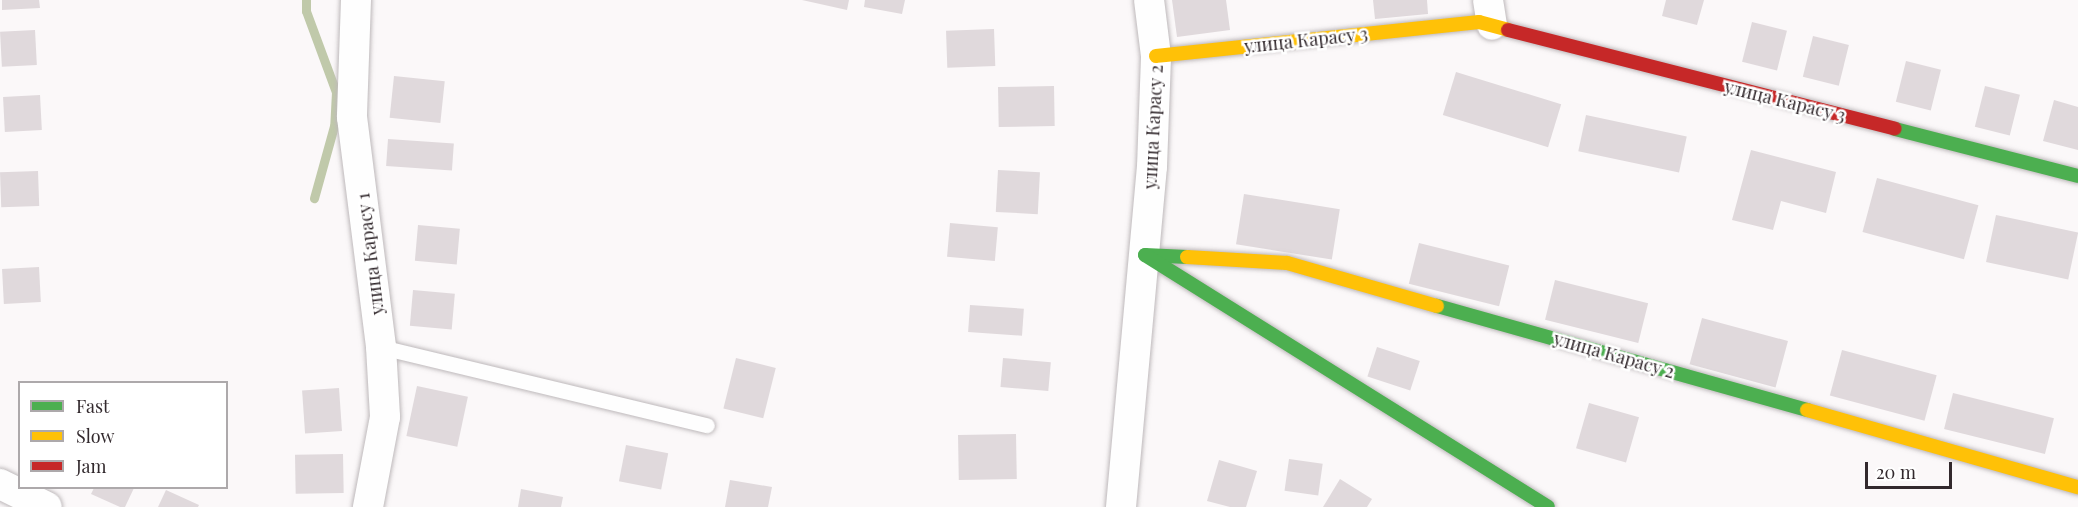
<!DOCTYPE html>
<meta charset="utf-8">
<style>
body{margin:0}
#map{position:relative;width:2078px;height:507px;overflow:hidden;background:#fbf8f9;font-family:"Playfair Display",serif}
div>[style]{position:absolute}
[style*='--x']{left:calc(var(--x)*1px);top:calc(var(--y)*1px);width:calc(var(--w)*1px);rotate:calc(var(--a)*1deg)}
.stream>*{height:9px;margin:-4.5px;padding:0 4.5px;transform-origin:4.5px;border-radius:4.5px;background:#c0c9aa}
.building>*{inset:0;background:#e0d9dc;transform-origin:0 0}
.roads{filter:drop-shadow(0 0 2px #beb9bb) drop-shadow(0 0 2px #beb9bb)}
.lane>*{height:15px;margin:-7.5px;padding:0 7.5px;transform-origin:7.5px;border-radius:7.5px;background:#fefefe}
.street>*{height:30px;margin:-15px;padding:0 15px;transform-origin:15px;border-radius:15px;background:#fefefe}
.fast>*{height:14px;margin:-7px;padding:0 7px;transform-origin:7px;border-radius:7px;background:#4caf50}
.slow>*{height:14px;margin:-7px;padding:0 7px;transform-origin:7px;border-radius:7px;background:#ffc107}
.jam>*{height:14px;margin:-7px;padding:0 7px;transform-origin:7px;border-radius:7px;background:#c62828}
span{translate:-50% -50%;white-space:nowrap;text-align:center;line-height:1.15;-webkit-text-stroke:5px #fff;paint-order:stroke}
.street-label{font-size:18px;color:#32292d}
.legend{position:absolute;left:18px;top:381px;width:210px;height:108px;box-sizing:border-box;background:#fff;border:2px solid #ada9ab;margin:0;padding:8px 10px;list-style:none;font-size:18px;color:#32292d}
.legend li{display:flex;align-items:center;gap:12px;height:30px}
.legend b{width:30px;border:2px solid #ada9ab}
.scale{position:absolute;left:1865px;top:462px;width:87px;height:27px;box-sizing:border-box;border:3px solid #32292d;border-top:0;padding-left:8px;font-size:18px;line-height:21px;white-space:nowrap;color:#32292d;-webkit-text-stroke:4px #fff;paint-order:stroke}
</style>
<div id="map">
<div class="stream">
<i style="--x:306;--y:0;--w:11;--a:90"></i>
<i style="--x:306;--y:11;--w:86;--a:69.7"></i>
<i style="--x:336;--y:92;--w:34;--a:93"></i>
<i style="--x:334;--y:126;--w:75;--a:105.5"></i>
</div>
<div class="building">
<i style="clip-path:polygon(2px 0,39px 0,40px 8px,2px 10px)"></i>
<i style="clip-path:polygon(802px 0,849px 0,847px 10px)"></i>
<i style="clip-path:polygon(865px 0,905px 0,902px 14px,864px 7px)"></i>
<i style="clip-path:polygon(1172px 0,1226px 0,1230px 30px,1177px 37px)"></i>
<i style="clip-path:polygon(1373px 0,1427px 0,1428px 14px,1375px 19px)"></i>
<i style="clip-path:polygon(1666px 0,1704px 0,1697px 25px,1662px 16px)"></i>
<i style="left:1752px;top:22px;width:36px;height:41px;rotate:14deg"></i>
<i style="left:994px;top:29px;width:37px;height:48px;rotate:88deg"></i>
<i style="left:35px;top:30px;width:35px;height:35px;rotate:87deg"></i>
<i style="left:1813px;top:36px;width:37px;height:42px;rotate:14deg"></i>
<i style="left:1906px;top:61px;width:36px;height:42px;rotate:14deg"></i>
<i style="left:1456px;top:72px;width:110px;height:45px;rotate:17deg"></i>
<i style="left:394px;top:76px;width:51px;height:42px;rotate:6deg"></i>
<i style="left:1054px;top:86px;width:40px;height:56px;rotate:89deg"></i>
<i style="left:1985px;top:86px;width:36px;height:42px;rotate:14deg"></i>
<i style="left:40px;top:95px;width:35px;height:37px;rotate:87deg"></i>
<i style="clip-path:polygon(2054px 100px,2078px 107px,2078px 150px,2043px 141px)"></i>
<i style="left:1586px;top:115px;width:103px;height:37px;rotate:12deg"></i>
<i style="left:388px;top:139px;width:66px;height:27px;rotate:4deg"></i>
<i style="clip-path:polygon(1751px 150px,1836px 172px,1826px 213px,1781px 201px,1773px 230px,1732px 220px)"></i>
<i style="left:998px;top:170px;width:42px;height:42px;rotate:3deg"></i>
<i style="left:38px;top:171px;width:35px;height:38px;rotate:88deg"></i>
<i style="left:1877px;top:178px;width:105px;height:56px;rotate:15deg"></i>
<i style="left:1244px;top:194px;width:97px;height:51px;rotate:9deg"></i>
<i style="left:1996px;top:215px;width:84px;height:48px;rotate:12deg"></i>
<i style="left:950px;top:223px;width:48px;height:34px;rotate:5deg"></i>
<i style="left:418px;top:225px;width:42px;height:36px;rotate:5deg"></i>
<i style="left:1419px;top:243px;width:93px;height:42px;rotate:14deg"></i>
<i style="left:39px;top:267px;width:35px;height:37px;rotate:87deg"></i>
<i style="left:1555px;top:280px;width:96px;height:41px;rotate:14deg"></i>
<i style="left:413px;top:290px;width:42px;height:36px;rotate:5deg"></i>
<i style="left:970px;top:305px;width:54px;height:27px;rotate:4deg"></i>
<i style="left:1702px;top:318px;width:89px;height:48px;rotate:15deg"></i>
<i style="left:1377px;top:347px;width:45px;height:31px;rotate:18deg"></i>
<i style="left:1842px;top:350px;width:98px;height:47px;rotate:15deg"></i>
<i style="left:736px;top:358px;width:41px;height:52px;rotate:14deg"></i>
<i style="left:1003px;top:358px;width:48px;height:29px;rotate:5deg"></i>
<i style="left:417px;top:386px;width:52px;height:51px;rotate:12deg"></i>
<i style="left:339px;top:388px;width:43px;height:37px;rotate:86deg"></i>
<i style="left:1953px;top:393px;width:104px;height:37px;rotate:14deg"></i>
<i style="left:1589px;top:403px;width:52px;height:47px;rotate:16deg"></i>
<i style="left:1016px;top:434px;width:45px;height:58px;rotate:89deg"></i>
<i style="left:626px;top:445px;width:43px;height:37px;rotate:11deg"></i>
<i style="left:343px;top:454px;width:39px;height:48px;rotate:89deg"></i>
<i style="left:1289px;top:459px;width:34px;height:32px;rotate:8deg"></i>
<i style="clip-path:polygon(1219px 460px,1257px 471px,1246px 507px,1230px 507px,1207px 501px)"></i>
<i style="clip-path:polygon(1340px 479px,1372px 499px,1367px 507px,1323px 507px)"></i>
<i style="clip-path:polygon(730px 480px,772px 487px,768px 507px,725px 507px)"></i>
<i style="clip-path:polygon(94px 488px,134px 488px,125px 507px,120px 507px,91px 494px)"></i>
<i style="clip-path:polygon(521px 489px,563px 497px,561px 507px,518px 507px)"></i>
<i style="clip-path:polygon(166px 490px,199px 505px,198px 507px,158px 507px)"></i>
</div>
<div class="roads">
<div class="lane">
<i style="--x:381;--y:347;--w:335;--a:13.5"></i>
</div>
<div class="street">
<i style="--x:356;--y:0;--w:117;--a:92"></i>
<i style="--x:352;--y:117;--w:232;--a:82.8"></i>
<i style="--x:381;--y:347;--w:70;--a:86.7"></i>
<i style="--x:385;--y:417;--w:92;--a:100.7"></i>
<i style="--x:1488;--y:0;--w:25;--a:81"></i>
<i style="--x:0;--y:484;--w:52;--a:26.1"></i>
<i style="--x:1121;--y:507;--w:341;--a:-84.8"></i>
<i style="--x:1152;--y:167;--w:111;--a:-87.9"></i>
<i style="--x:1156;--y:56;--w:56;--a:-97.1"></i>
</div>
<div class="fast">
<i style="--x:1895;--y:129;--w:189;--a:14.4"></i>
<i style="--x:1187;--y:257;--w:42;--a:-177.3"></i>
<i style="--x:1145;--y:255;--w:475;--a:32"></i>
<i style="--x:1437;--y:306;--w:384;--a:15.7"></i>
</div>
<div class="slow">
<i style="--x:1156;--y:56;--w:325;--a:-6"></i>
<i style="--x:1479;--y:22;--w:30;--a:15"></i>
<i style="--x:1187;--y:257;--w:100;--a:3.4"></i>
<i style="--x:1287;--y:263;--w:156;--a:16"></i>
<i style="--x:1807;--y:410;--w:282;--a:15.9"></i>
</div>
<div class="jam">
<i style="--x:1508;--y:30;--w:399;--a:14.3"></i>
</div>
</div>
<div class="street-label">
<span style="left:1306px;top:40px;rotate:-6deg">улица Карасу 3</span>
<span style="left:1785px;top:101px;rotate:14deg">улица Карасу 3</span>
<span style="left:1153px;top:127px;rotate:-87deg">улица Карасу 2</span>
<span style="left:370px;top:254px;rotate:-97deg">улица Карасу 1</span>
<span style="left:1614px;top:355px;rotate:16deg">улица Карасу 2</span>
</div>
<ul class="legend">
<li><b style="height:8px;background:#4caf50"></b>Fast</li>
<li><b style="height:8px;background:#ffc107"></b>Slow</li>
<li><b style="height:8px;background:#c62828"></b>Jam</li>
</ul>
<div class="scale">20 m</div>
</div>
